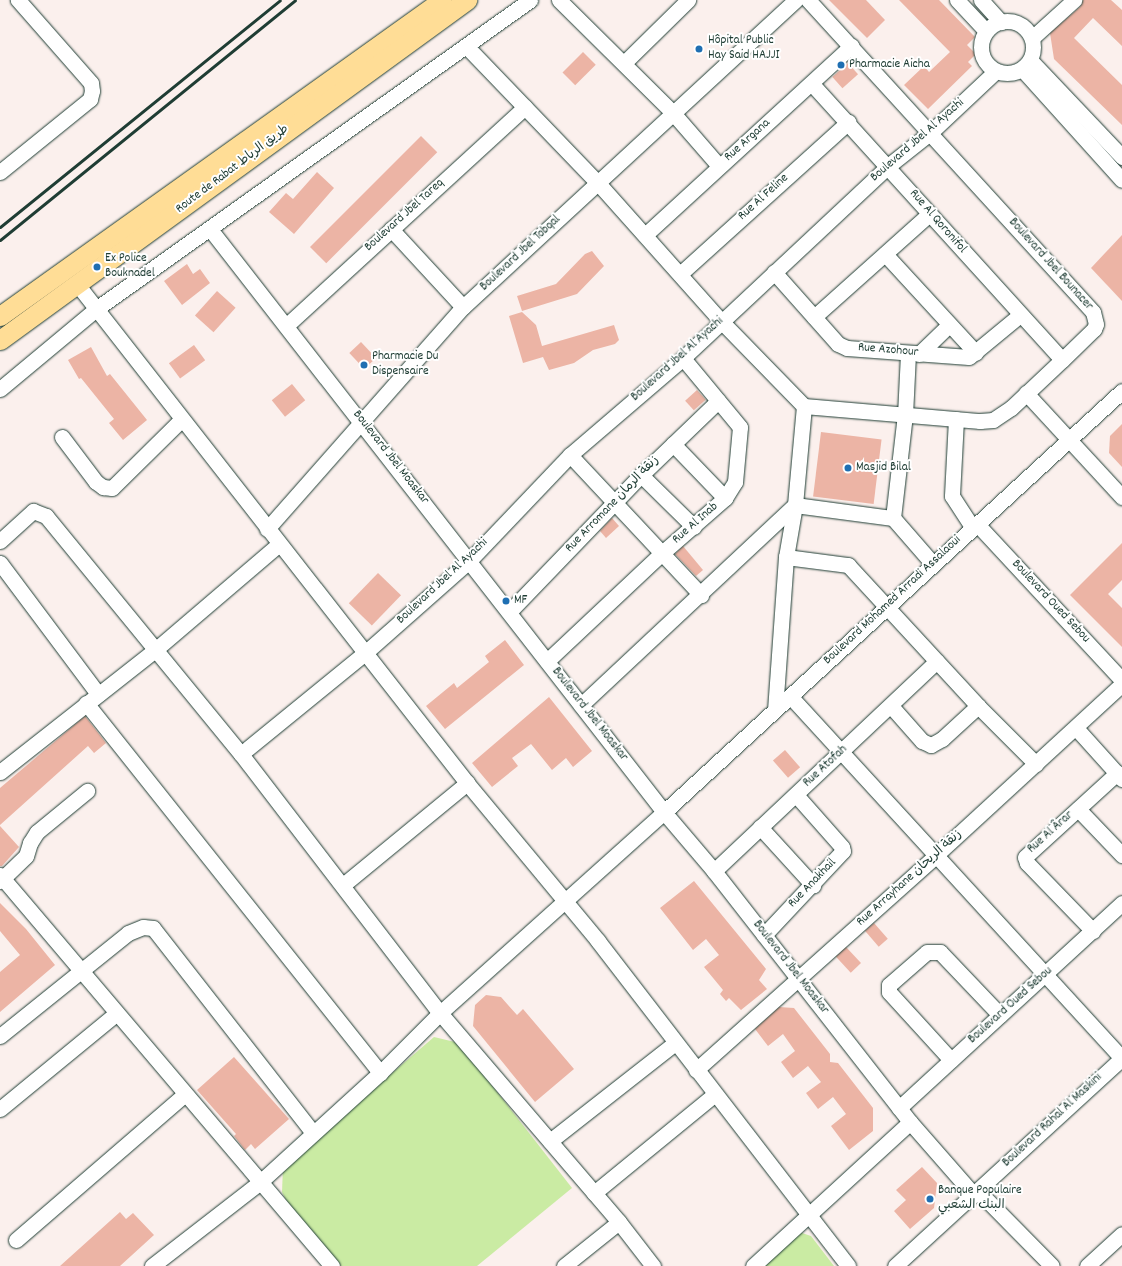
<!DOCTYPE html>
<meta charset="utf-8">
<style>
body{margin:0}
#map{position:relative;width:1122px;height:1266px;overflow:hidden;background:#fbf0ed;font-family:Dekko,"Playpen Sans Arabic",sans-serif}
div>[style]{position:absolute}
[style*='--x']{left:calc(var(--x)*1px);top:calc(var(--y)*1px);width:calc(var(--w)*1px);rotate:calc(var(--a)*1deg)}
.green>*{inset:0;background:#caeba3}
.building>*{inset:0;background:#ecb4a5;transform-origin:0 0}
.roads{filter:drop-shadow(0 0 1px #1f3d34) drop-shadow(0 0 1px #1f3d34)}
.minor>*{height:15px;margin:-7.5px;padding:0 7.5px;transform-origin:7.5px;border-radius:7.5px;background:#fff}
.minor>.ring{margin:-7.5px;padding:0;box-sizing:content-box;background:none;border:15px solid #fff;border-radius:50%}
.major>*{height:19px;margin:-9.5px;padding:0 9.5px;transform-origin:9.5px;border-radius:9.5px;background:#ffdd96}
.rail>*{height:3px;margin:-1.5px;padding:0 1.5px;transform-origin:1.5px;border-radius:1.5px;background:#1f3d34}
.dots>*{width:11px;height:11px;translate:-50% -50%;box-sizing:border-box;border:2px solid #fff;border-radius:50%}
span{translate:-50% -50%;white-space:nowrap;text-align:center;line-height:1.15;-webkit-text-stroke:4px #fff;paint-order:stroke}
.poi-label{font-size:13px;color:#1f3d34}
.left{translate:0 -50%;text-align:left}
.street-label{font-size:13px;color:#1f3d34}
</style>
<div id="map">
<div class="green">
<i style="clip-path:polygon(434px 1037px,459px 1043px,572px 1188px,477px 1266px,341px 1266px,289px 1206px,282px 1192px,283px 1167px)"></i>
<i style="clip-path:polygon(799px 1232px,811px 1236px,834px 1266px,758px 1266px)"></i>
</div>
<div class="building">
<i style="clip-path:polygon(829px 0,866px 0,885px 20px,867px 38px)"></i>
<i style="clip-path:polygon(899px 0,939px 0,975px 37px,967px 45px,976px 54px,968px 62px,972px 66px,928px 109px,904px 85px,924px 66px,929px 72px,950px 52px)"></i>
<i style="clip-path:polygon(1083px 0,1111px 0,1122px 10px,1122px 46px,1093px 18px,1074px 38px,1122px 85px,1122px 125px,1054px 59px,1050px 33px,1080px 7px)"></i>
<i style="left:583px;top:52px;width:18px;height:29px;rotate:45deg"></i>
<i style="left:848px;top:63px;width:15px;height:21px;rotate:48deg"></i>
<i style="left:421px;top:136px;width:23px;height:157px;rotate:45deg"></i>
<i style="clip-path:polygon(317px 172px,334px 188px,294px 234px,269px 212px,286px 193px,293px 199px)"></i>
<i style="clip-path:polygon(1122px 235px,1122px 301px,1091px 268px)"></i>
<i style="clip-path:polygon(592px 251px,604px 266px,577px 294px,522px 311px,517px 296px,556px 284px,585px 254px)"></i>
<i style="clip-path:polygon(187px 264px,193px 274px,200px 269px,210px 283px,182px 305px,164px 281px)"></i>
<i style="left:217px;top:291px;width:25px;height:33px;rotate:42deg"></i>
<i style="clip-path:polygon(522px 312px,536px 325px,542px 346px,614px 325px,619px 340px,615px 344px,593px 350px,574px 363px,549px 370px,543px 357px,523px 363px,509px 316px)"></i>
<i style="left:361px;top:342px;width:22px;height:16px;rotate:47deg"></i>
<i style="left:194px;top:345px;width:19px;height:31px;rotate:54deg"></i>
<i style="clip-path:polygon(91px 347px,107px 376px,110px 374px,147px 420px,123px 440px,109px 423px,114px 419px,81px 378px,79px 379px,68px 360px)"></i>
<i style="left:292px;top:384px;width:21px;height:26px;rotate:51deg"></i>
<i style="left:697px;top:390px;width:13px;height:16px;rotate:48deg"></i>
<i style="clip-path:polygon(1122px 424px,1122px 467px,1109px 453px,1110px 436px)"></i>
<i style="left:821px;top:432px;width:61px;height:65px;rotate:7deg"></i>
<i style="clip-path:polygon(612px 518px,619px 526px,606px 538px,600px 531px)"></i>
<i style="clip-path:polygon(1122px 543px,1122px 580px,1108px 594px,1122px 608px,1122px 647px,1070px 595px)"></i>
<i style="clip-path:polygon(683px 546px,703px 570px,696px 576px,675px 554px)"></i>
<i style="left:378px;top:573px;width:32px;height:42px;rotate:44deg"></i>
<i style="clip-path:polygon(505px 640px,524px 665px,445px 729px,426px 706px,454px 683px,457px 688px,489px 662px,485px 656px)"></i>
<i style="clip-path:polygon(549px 697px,592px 751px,573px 767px,566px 758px,552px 770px,531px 744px,512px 758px,518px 766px,492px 787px,472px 763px)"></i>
<i style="clip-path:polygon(85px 716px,106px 743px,94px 753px,88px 746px,0 825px,0 788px)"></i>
<i style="left:785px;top:750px;width:23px;height:16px;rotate:49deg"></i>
<i style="clip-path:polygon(0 826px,19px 847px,2px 866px,0 866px)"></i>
<i style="clip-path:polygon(694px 881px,766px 969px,759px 980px,767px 989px,741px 1010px,729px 998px,726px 1001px,720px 994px,723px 990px,704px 967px,719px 955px,706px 939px,693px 950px,660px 908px)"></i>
<i style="clip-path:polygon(0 903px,26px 929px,55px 965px,0 1012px,0 972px,20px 955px,0 931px)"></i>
<i style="left:874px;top:923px;width:21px;height:12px;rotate:49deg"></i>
<i style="left:846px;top:947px;width:22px;height:14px;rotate:47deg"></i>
<i style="clip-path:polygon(486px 995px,501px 997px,517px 1015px,523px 1009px,574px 1069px,535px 1102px,473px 1026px,475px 1005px)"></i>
<i style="clip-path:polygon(779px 1007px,794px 1008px,830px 1054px,830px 1062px,838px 1063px,873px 1108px,873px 1131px,849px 1150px,831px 1126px,846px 1114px,833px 1097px,818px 1109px,806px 1093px,821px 1082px,808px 1066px,793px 1078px,781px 1062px,795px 1051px,783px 1034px,768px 1046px,755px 1029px)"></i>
<i style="clip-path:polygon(234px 1057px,289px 1119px,255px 1149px,251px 1144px,245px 1150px,234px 1136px,236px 1134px,197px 1090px)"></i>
<i style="clip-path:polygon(922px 1167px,937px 1183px,934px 1208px,910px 1229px,894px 1211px,906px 1200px,896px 1190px)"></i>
<i style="clip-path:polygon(120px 1212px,126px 1219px,133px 1213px,154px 1235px,120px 1266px,60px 1266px)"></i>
</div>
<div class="roads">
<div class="minor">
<i style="--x:559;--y:0;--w:161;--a:44.7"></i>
<i style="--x:673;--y:113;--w:70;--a:49"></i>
<i style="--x:957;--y:0;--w:42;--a:46.9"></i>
<i style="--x:981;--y:0;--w:30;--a:48"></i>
<i class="ring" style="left:981px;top:21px;width:37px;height:37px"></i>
<i style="--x:1032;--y:38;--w:57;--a:-42.1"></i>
<i style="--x:467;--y:47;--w:189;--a:46.1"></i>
<i style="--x:598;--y:183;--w:185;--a:48.3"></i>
<i style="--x:721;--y:321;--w:119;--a:45.7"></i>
<i style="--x:804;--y:406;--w:99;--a:95.2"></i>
<i style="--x:795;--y:505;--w:53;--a:99.8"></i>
<i style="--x:786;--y:557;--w:153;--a:94.1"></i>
<i style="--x:1030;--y:60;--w:134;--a:46.5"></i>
<i style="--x:624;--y:63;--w:90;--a:-44.5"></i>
<i style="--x:1022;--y:69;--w:149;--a:48"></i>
<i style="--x:812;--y:84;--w:372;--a:47.8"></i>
<i style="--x:0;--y:172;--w:116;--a:-39"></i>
<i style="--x:90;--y:99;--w:8;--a:-76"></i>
<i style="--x:92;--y:91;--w:8;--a:-97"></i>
<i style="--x:91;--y:83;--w:111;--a:-131.3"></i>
<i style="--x:210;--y:229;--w:739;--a:52.09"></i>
<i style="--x:664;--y:812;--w:77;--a:49.7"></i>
<i style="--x:714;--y:871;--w:318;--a:52"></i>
<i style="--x:910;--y:1122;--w:97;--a:48.8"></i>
<i style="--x:391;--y:229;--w:106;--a:47.3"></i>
<i style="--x:645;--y:235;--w:280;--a:-42.5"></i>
<i style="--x:885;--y:254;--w:134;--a:47.4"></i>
<i style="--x:774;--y:272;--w:96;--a:48.4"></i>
<i style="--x:838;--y:344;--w:10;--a:24"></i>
<i style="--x:847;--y:348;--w:122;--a:4.2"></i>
<i style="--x:969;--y:357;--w:66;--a:-39.5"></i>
<i style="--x:680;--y:274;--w:227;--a:-42.1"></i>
<i style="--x:77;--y:284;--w:633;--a:51.99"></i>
<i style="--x:467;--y:783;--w:205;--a:50.3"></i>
<i style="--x:598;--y:941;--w:410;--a:52.4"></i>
<i style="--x:814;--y:317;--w:154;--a:-41.8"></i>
<i style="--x:286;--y:326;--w:324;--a:-42.5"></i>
<i style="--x:919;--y:354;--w:40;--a:-44"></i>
<i style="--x:0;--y:389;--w:125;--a:-39.8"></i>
<i style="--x:96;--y:309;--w:533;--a:-35.45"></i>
<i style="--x:1026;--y:393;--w:142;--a:47.3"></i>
<i style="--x:804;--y:406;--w:177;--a:4.9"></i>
<i style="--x:980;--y:421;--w:13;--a:-4"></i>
<i style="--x:993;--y:420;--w:22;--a:-34"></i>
<i style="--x:1011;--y:408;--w:70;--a:-43.3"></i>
<i style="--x:1062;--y:360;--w:45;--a:-44.1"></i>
<i style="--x:1094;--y:329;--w:5;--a:-68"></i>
<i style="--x:1096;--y:324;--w:12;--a:-104"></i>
<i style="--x:1093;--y:312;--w:423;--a:-132.4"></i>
<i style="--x:956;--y:419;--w:77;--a:93"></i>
<i style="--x:952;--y:496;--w:37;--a:57"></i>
<i style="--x:62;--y:437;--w:56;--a:52.9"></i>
<i style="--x:96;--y:482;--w:9;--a:36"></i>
<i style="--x:103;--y:487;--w:9;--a:6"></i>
<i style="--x:112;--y:488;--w:98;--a:-44.6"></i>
<i style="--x:673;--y:444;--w:75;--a:46.1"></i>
<i style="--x:570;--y:455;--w:192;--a:46.9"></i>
<i style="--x:641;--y:475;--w:74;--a:44.5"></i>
<i style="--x:893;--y:518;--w:104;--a:-83.4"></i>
<i style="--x:905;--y:415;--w:61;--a:-87.2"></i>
<i style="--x:977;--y:524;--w:213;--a:47.1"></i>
<i style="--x:267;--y:529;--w:296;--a:-48.6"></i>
<i style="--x:463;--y:307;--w:453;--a:-42.7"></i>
<i style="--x:0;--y:541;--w:45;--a:-42.3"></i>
<i style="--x:33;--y:511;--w:14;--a:21"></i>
<i style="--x:46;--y:516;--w:308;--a:50.7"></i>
<i style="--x:241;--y:754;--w:327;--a:52.5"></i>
<i style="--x:440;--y:1013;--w:275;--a:49.4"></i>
<i style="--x:619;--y:1222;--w:56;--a:52.3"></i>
<i style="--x:786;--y:557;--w:63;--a:7.4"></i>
<i style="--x:848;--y:565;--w:192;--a:47.3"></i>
<i style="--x:978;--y:706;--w:82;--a:45"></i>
<i style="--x:0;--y:563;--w:164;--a:53.2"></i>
<i style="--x:510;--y:611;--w:189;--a:-46.1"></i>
<i style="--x:641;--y:475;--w:107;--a:-43.9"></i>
<i style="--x:547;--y:661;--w:158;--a:-43.2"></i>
<i style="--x:662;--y:553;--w:84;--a:-41.1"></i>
<i style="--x:725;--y:498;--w:19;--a:-58"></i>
<i style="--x:735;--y:482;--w:55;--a:-84.8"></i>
<i style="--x:740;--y:427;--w:89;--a:-129.6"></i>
<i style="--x:790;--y:696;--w:491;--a:47.5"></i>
<i style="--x:86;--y:703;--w:473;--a:51.5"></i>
<i style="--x:581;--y:705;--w:293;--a:-43.1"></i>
<i style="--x:795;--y:505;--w:99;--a:7.6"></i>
<i style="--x:893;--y:518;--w:61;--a:49"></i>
<i style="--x:891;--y:706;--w:47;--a:48.5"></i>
<i style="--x:922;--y:741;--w:10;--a:24"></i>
<i style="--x:931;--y:745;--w:13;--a:-29"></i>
<i style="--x:942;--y:739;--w:49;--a:-42.5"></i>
<i style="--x:1076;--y:728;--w:69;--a:48"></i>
<i style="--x:241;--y:754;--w:160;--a:-39.2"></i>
<i style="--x:365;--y:653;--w:139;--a:-41.5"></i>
<i style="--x:469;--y:561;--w:146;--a:-46.4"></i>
<i style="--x:570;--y:455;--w:149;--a:-40.6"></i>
<i style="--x:683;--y:358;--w:281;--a:-43.1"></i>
<i style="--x:888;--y:166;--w:55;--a:-38.3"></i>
<i style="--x:931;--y:132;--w:89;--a:-43.2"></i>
<i style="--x:0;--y:772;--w:197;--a:-38.2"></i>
<i style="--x:155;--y:650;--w:163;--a:-40.5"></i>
<i style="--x:1078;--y:809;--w:64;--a:46.3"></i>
<i style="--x:760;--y:827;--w:79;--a:47.6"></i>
<i style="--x:714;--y:871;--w:306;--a:-43.3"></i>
<i style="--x:0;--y:875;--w:513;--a:49.67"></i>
<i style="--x:0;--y:881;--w:36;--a:-44"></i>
<i style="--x:26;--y:856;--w:14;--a:-73"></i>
<i style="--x:30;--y:843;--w:13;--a:-58"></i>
<i style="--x:37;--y:832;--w:65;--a:-39.4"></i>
<i style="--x:343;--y:885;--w:161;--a:-39.4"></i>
<i style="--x:1093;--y:931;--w:95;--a:-134.1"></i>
<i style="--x:1027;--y:863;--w:6;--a:-108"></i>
<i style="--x:1025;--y:857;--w:125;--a:-42.4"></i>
<i style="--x:764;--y:935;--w:115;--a:-46.8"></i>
<i style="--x:843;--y:851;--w:4;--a:-104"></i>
<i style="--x:842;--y:847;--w:69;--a:-131.5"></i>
<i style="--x:0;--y:1036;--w:164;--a:-38.8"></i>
<i style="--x:128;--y:933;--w:16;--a:-22"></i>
<i style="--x:143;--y:927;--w:10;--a:6"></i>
<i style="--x:153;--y:928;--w:260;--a:52"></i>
<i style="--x:951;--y:1060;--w:92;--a:-132.4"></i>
<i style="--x:889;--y:992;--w:7;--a:-90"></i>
<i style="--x:889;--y:985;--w:50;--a:-41"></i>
<i style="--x:927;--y:952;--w:13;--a:0"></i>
<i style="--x:940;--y:952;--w:87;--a:46.4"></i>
<i style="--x:696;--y:1070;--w:321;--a:-41.8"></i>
<i style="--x:935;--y:856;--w:254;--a:-42.6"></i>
<i style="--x:899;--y:1108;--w:303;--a:-42.6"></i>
<i style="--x:0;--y:1109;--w:151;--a:-39.4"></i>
<i style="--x:550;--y:1141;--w:159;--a:-38.1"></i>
<i style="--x:978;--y:1191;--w:105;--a:45.4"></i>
<i style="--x:594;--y:1193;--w:156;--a:-39.3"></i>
<i style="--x:16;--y:1240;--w:222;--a:-40.8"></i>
<i style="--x:152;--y:1266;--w:135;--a:-37.8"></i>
<i style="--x:259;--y:1183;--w:164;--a:-42.3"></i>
<i style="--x:380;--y:1073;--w:85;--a:-45"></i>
<i style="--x:440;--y:1013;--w:301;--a:-41.9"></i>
<i style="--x:664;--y:812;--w:622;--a:-42.59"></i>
<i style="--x:564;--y:1266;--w:70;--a:-38.7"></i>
<i style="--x:753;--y:1266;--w:213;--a:-42.5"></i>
<i style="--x:895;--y:1266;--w:308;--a:-42.5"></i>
<i style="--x:1087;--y:1266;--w:47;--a:-42.4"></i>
</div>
<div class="major">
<i style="--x:0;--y:316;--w:543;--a:-35.56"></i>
<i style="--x:0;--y:340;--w:578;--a:-36.06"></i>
</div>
</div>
<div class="rail">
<i style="--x:0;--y:227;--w:360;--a:-39"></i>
<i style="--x:0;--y:240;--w:380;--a:-39.1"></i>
</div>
<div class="dots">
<i style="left:699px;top:49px;background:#1f6fb2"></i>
<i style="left:841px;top:65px;background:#1f6fb2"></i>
<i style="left:97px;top:267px;background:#1f6fb2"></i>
<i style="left:364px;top:365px;background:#1f6fb2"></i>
<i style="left:848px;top:468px;background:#1f6fb2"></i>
<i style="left:506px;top:601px;background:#1f6fb2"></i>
<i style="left:930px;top:1199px;background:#1f6fb2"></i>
</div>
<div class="poi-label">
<span class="left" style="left:708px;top:49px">Hôpital Public<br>Hay Said HAJJI</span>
<span class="left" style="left:849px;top:65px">Pharmacie Aicha</span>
<span class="left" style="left:105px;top:267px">Ex Police<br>Bouknadel</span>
<span class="left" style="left:372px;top:365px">Pharmacie Du<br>Dispensaire</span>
<span class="left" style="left:856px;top:468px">Masjid Bilal</span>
<span class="left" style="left:514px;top:601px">MF</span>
<span class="left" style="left:938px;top:1199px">Banque Populaire<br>البنك الشعبي</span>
</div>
<div class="street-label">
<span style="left:748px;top:141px;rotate:-42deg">Rue Argana</span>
<span style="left:918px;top:141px;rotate:-41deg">Boulevard Jbel Al Ayachi</span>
<span style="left:233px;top:170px;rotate:-37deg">Route de Rabat طريق الرباط</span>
<span style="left:764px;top:198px;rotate:-42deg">Rue Al Feline</span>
<span style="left:405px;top:216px;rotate:-42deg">Boulevard Jbel Tareq</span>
<span style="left:937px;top:222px;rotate:49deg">Rue Al Qoronifol</span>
<span style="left:521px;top:254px;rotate:-43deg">Boulevard Jbel Tobqal</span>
<span style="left:1050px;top:265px;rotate:48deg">Boulevard Jbel Bounacer</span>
<span style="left:888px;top:351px;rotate:5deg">Rue Azohour</span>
<span style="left:678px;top:360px;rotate:-42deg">Boulevard Jbel Al Ayachi</span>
<span style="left:390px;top:458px;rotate:52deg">Boulevard Jbel Moaskar</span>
<span style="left:613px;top:505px;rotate:-46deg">Rue Arromane زنقة الرمان</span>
<span style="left:696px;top:524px;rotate:-41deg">Rue Al Inab</span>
<span style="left:443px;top:582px;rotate:-43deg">Boulevard Jbel Al Ayachi</span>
<span style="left:893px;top:601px;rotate:-43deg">Boulevard Mohamed Arradi Assalaoui</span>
<span style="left:1050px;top:602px;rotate:47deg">Boulevard Oued Sebou</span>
<span style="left:589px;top:715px;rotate:52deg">Boulevard Jbel Moaskar</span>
<span style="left:826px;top:767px;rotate:-43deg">Rue Atofah</span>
<span style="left:1051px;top:833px;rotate:-42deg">Rue Al Ârar</span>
<span style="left:910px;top:879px;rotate:-42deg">Rue Arrayhane زنقة الريحان</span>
<span style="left:813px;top:884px;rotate:-46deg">Rue Anakhail</span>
<span style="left:790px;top:968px;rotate:52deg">Boulevard Jbel Moaskar</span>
<span style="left:1011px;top:1006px;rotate:-42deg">Boulevard Oued Sebou</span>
<span style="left:1053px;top:1121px;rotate:-43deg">Boulevard Rahal Al Maskini</span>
</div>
</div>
